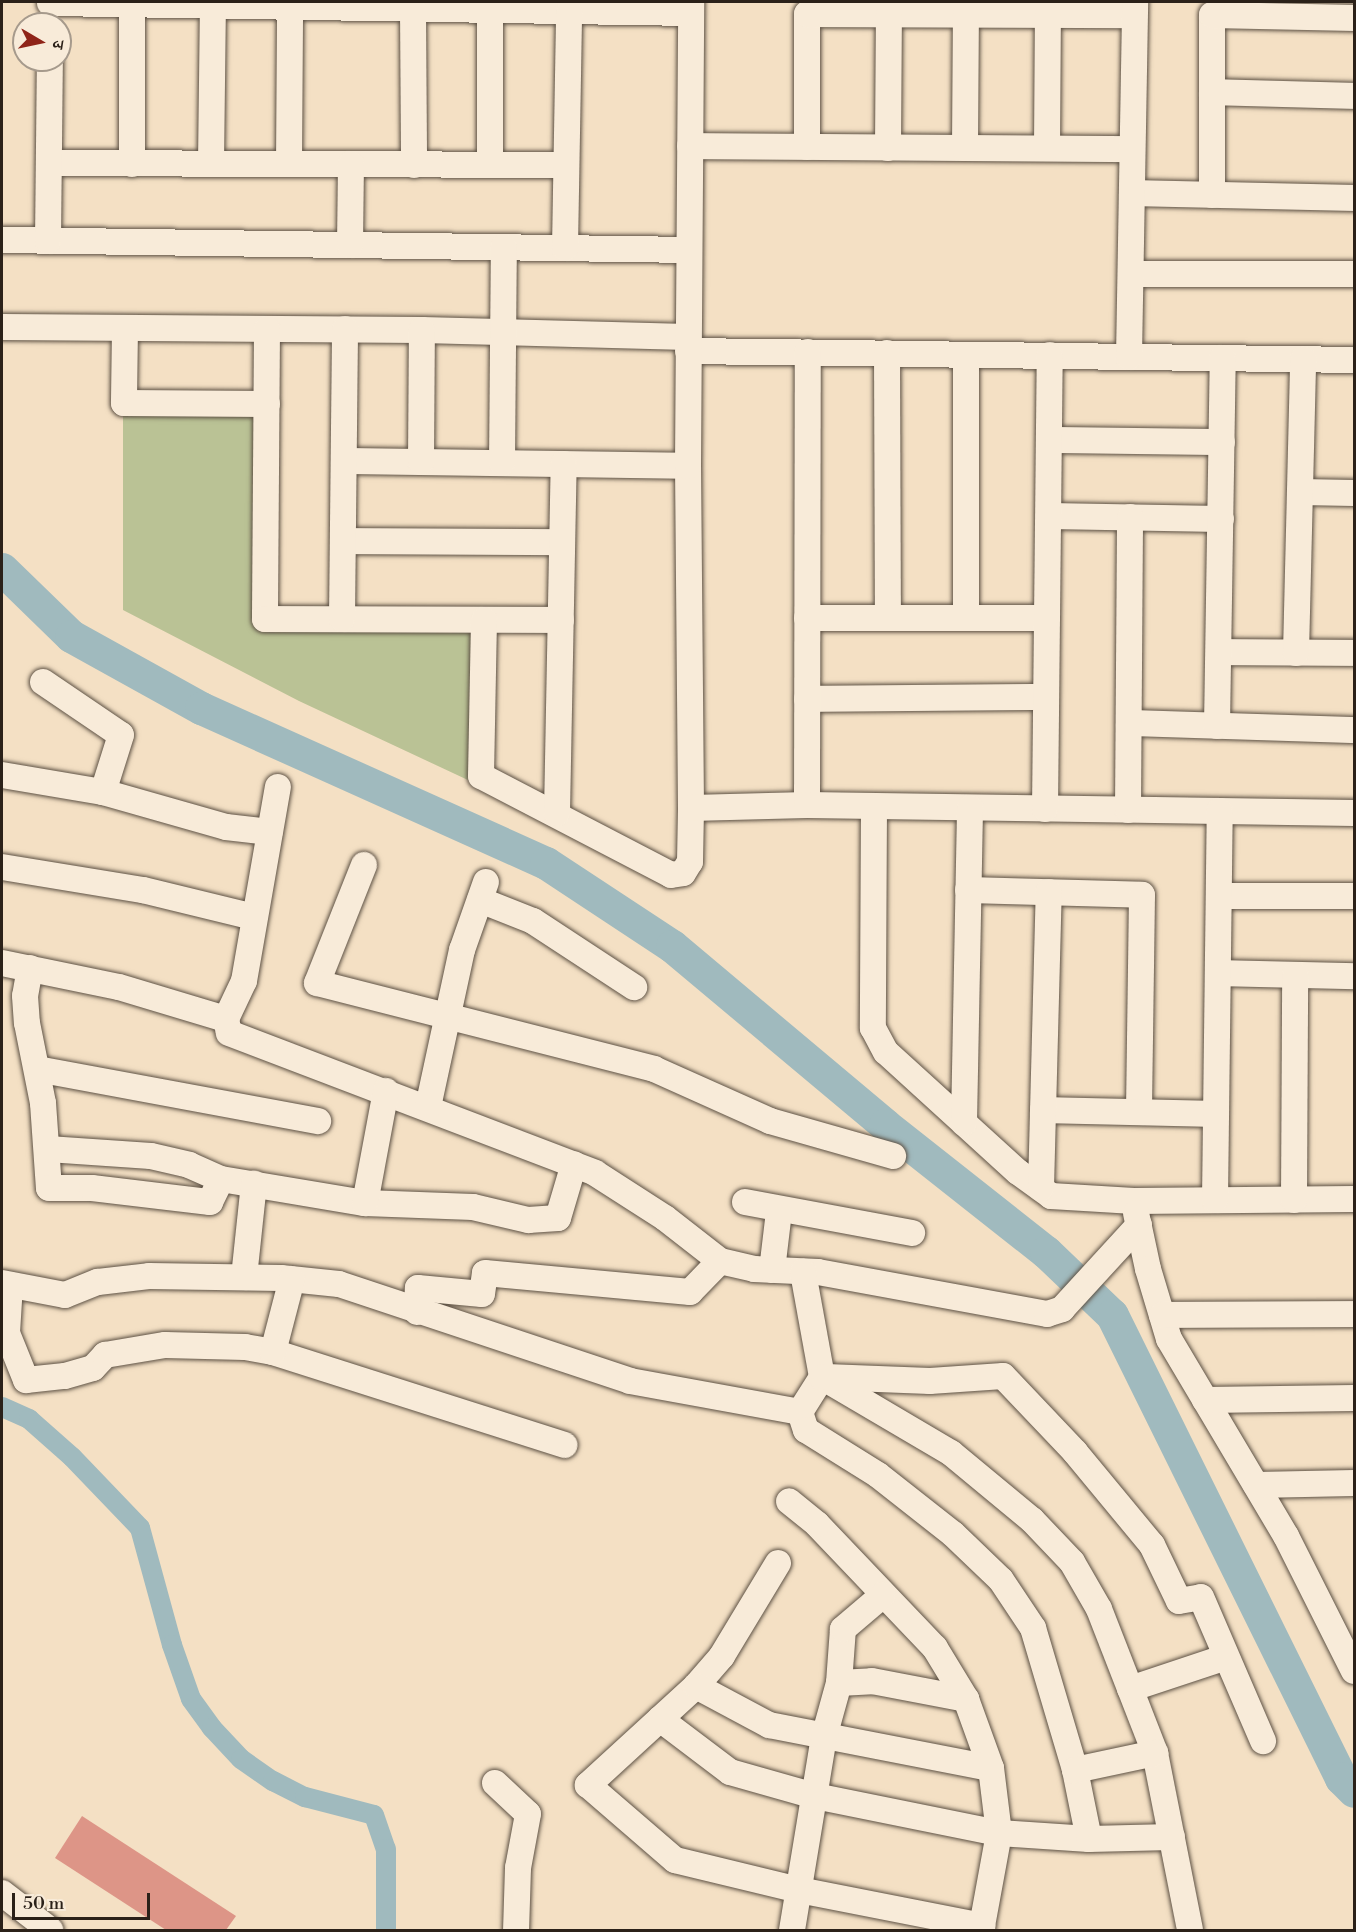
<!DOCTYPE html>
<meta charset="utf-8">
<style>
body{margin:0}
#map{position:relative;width:1356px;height:1932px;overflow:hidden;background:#f4e0c4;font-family:"Libre Bodoni","Noto Serif Devanagari",serif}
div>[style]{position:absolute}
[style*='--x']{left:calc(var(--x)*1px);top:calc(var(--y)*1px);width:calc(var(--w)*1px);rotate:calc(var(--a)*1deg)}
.green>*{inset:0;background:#bac295}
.canal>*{height:20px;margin:-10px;padding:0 10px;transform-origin:10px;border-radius:10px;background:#a0babe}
.river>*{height:33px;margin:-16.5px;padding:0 16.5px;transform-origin:16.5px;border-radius:16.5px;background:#a0babe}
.building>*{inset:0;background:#dd9587}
.roads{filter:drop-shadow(0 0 2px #5d5144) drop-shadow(0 0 2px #5d5144)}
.minor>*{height:26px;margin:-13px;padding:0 13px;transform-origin:13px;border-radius:13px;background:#f8ebd9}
span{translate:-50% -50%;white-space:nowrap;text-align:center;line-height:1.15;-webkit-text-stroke:6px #f8ebd9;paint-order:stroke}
.frame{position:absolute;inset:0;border:3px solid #2b2119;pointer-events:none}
.north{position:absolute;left:12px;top:12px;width:60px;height:60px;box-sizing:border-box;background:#f8ebd9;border:2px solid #a69a8c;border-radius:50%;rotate:99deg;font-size:16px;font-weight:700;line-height:24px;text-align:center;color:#2b2119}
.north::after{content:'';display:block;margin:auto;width:21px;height:27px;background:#8f2418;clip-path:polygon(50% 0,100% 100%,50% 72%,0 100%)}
.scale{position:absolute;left:12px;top:1893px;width:138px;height:27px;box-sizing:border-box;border:3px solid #2b2119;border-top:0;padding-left:8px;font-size:18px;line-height:21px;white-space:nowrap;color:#2b2119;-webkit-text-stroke:4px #f8ebd9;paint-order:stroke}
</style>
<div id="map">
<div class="green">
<i style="clip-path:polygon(123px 411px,259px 411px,258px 627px,473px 630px,470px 781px,299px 701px,123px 610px)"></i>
</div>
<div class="canal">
<i style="--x:2;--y:1407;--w:30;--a:24"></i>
<i style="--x:29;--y:1419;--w:57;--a:41.5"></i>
<i style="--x:72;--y:1457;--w:98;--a:46.2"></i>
<i style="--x:140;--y:1528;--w:121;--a:74.7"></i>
<i style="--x:172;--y:1645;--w:57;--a:70.6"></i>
<i style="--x:191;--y:1699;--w:36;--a:54"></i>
<i style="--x:212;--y:1728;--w:42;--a:46.9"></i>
<i style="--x:241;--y:1759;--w:39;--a:35"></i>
<i style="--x:273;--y:1781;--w:36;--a:27"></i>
<i style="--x:305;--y:1797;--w:71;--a:14.6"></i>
<i style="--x:374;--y:1815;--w:36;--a:71"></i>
<i style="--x:386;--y:1849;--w:81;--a:90"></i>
</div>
<div class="river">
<i style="--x:2;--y:569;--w:96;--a:44.2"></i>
<i style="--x:71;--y:636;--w:149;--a:29"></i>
<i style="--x:201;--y:708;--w:378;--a:24.2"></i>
<i style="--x:546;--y:863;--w:151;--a:33.4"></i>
<i style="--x:672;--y:946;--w:278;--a:40"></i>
<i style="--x:885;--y:1125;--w:205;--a:38.3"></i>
<i style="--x:1046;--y:1252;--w:91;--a:43.7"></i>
<i style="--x:1112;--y:1315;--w:517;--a:63.68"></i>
<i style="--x:1341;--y:1778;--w:18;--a:45"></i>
</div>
<div class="building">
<i style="clip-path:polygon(82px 1816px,236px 1916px,226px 1930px,166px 1930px,55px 1858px)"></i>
</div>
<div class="roads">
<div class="minor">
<i style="--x:50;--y:3;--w:641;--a:0.89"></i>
<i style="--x:132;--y:4;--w:160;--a:90"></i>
<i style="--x:413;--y:9;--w:156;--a:89.6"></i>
<i style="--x:1212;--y:92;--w:142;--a:1.6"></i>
<i style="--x:690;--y:146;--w:442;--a:0.4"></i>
<i style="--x:807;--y:147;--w:133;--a:-90"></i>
<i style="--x:807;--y:14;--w:327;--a:0.2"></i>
<i style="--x:888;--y:148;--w:133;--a:-89.6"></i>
<i style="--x:965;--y:148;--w:133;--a:-89.6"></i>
<i style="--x:1047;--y:148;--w:133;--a:-89.6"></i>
<i style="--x:49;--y:163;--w:517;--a:0.22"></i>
<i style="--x:211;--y:164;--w:158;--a:-89.3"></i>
<i style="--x:289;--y:164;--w:157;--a:-89.6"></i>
<i style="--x:490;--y:165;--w:155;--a:-90"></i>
<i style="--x:1132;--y:193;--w:222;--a:1.3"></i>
<i style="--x:1212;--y:195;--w:180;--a:-90"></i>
<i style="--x:1212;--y:15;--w:142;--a:1.2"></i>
<i style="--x:2;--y:240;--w:687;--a:0.83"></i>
<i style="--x:48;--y:241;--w:181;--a:-89.4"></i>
<i style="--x:350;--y:245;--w:81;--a:-89.3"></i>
<i style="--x:565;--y:248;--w:236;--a:-89"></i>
<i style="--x:1131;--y:274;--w:223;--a:0"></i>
<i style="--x:2;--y:327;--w:420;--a:0.4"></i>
<i style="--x:422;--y:330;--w:266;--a:1.5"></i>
<i style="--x:125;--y:328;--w:75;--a:90.8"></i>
<i style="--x:124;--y:403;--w:143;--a:0.4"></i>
<i style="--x:267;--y:329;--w:290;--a:90.4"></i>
<i style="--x:265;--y:619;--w:296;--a:0.2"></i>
<i style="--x:688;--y:351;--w:666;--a:0.77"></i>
<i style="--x:887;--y:353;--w:265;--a:89.8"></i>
<i style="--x:1129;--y:357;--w:355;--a:-89"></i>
<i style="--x:1050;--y:440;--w:172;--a:0.7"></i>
<i style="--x:344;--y:461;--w:344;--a:0.8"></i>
<i style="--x:421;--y:462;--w:132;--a:-89.6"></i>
<i style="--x:502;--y:463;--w:216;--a:-89.5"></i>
<i style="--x:1300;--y:492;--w:54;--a:1.1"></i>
<i style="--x:1049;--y:516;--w:172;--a:1"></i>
<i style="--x:343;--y:541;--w:219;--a:0.3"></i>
<i style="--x:807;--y:618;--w:240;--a:0"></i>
<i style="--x:966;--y:618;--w:263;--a:-90"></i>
<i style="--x:342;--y:619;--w:290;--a:-89.4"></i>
<i style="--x:484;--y:620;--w:156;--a:91.1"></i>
<i style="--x:481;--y:776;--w:214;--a:27.5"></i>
<i style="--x:671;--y:875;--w:12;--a:-9"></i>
<i style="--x:683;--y:873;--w:13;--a:-58"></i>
<i style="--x:690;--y:862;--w:54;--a:-88.9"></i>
<i style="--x:691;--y:808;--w:342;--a:-90.5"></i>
<i style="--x:688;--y:466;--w:464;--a:-89.6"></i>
<i style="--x:1219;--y:652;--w:135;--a:0.4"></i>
<i style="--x:1296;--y:653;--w:294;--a:-88.6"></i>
<i style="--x:43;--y:682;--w:94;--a:34.2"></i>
<i style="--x:121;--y:735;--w:60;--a:107.5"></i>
<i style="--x:807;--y:699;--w:239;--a:-0.5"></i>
<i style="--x:1129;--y:723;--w:225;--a:1.8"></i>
<i style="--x:1217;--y:726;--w:368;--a:-89.1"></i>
<i style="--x:2;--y:775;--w:102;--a:9.6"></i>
<i style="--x:103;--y:792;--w:128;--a:15.9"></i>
<i style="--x:226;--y:827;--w:44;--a:6.5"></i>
<i style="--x:807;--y:805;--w:453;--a:-89.9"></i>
<i style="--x:874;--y:806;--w:222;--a:90.3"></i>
<i style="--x:873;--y:1028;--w:27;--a:62"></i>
<i style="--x:886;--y:1052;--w:178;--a:42.3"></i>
<i style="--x:1018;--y:1172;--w:41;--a:36"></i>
<i style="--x:1051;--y:1196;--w:83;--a:3.4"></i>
<i style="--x:1134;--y:1201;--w:220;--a:-0.5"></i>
<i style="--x:691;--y:808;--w:116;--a:-1.5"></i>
<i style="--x:807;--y:805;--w:547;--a:0.84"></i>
<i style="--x:1045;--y:809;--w:454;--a:-89.4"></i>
<i style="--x:1128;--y:810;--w:293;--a:-89.6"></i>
<i style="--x:557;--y:813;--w:349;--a:-88.9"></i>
<i style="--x:364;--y:865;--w:127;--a:111.7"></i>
<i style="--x:317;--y:983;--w:348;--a:14.3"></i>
<i style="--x:654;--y:1069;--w:127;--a:24.1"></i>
<i style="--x:770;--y:1121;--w:128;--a:15.9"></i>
<i style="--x:2;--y:867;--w:143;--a:9.3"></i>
<i style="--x:143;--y:890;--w:114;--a:13.7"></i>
<i style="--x:968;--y:890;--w:174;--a:1.6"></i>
<i style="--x:1142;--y:895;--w:217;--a:90.8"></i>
<i style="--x:1219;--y:896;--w:135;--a:0"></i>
<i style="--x:480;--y:900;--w:57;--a:21.6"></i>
<i style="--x:533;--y:921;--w:121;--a:33.2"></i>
<i style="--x:2;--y:963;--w:119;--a:11.6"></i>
<i style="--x:119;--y:987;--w:112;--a:16.7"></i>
<i style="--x:226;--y:1019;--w:14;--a:78"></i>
<i style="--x:229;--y:1033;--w:392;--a:20.9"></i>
<i style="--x:595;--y:1173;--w:83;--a:32.7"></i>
<i style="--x:665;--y:1218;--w:70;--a:38"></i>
<i style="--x:720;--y:1261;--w:35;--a:13"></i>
<i style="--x:754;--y:1269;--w:64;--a:2.7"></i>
<i style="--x:818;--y:1272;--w:233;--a:10.4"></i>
<i style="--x:1047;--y:1314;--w:16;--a:-18"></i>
<i style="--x:1062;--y:1309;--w:114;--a:-47.5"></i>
<i style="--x:30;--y:968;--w:28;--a:100"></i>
<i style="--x:25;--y:996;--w:27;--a:86"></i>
<i style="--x:27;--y:1023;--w:82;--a:78.7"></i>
<i style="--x:43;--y:1103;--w:85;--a:86"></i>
<i style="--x:49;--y:1188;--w:43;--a:0"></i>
<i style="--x:92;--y:1188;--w:119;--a:6.8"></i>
<i style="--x:210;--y:1202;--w:25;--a:-64"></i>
<i style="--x:1218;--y:973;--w:136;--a:1.3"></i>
<i style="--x:226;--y:1019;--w:42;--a:-64.7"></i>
<i style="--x:244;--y:981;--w:197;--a:-80.1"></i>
<i style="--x:37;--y:1069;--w:286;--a:10.5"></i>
<i style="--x:428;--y:1107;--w:161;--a:-77.8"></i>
<i style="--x:462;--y:950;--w:72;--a:-70.6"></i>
<i style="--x:1043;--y:1110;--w:173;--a:1.3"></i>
<i style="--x:964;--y:1123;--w:315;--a:-88.9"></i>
<i style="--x:48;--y:1149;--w:103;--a:3.9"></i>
<i style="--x:151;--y:1156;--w:39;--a:13"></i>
<i style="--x:189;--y:1165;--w:35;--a:24"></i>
<i style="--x:221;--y:1179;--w:146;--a:9.5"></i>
<i style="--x:365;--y:1203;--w:108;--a:2.1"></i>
<i style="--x:473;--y:1207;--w:57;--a:13.3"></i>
<i style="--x:528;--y:1220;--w:30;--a:-4"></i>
<i style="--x:558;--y:1218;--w:56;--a:-73.5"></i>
<i style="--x:1041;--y:1188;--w:296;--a:-88.5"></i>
<i style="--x:1215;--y:1200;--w:389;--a:-89.3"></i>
<i style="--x:1294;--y:1200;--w:225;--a:-89.7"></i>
<i style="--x:745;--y:1202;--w:170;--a:10.5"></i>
<i style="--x:365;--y:1203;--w:114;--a:-79.4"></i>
<i style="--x:1136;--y:1213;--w:57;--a:77.9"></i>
<i style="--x:1148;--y:1269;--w:73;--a:73.3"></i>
<i style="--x:1169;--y:1339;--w:229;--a:59.3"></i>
<i style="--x:1286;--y:1536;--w:151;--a:63.3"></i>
<i style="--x:772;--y:1270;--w:59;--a:-83.2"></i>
<i style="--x:244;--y:1277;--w:94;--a:-83.9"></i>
<i style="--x:2;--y:1283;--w:64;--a:10.8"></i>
<i style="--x:65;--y:1295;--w:35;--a:-22"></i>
<i style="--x:98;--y:1282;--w:51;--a:-6.7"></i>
<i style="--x:149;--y:1276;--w:132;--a:0.9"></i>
<i style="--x:281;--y:1278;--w:58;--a:5.9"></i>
<i style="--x:339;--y:1284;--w:307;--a:18.4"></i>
<i style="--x:630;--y:1381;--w:173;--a:10.3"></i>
<i style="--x:800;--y:1412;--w:41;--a:-57.8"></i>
<i style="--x:822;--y:1377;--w:107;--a:-100.3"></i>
<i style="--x:10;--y:1285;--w:48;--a:93.6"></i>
<i style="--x:7;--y:1333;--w:51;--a:68"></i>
<i style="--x:26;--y:1380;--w:39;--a:-6"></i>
<i style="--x:65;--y:1376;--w:29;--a:-16"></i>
<i style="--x:93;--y:1368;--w:18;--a:-47"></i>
<i style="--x:105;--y:1355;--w:61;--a:-9.5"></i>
<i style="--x:165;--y:1345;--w:80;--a:1.4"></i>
<i style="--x:245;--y:1347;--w:28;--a:10"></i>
<i style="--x:273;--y:1352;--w:306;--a:17.7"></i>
<i style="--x:417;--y:1312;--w:24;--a:-88"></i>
<i style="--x:418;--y:1288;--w:64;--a:5.4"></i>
<i style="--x:482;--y:1294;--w:21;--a:-82"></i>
<i style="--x:485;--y:1273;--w:206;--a:5.3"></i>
<i style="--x:690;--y:1292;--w:43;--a:-45.9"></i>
<i style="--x:1162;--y:1315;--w:192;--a:-0.3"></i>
<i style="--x:273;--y:1352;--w:75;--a:-75.4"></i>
<i style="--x:822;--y:1377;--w:150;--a:30.5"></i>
<i style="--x:951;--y:1453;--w:105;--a:39.6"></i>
<i style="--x:1032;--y:1520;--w:58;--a:46.4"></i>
<i style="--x:1072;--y:1562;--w:54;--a:60.1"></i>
<i style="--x:1099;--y:1609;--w:155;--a:68.7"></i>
<i style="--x:1155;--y:1753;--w:180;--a:78.8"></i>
<i style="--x:826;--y:1377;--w:104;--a:2.2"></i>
<i style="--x:930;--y:1381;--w:73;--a:-3.9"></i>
<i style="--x:1003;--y:1376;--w:105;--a:46.5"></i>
<i style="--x:1075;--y:1452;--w:121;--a:50.4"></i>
<i style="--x:1152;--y:1545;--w:62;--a:64.3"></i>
<i style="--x:1179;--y:1601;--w:22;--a:-10"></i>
<i style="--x:1201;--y:1597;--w:157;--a:66.7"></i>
<i style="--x:1205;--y:1400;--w:149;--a:-0.8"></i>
<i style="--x:800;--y:1412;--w:19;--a:72"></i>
<i style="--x:806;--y:1430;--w:85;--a:32"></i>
<i style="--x:878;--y:1475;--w:95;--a:38.2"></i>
<i style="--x:953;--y:1534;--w:66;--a:43.8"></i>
<i style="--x:1001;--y:1580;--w:58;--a:56.3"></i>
<i style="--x:1033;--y:1628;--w:148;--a:73.5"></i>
<i style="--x:1075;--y:1770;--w:70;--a:78.5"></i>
<i style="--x:1256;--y:1485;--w:98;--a:-1.2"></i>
<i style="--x:778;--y:1563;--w:109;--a:121.1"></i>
<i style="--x:722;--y:1656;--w:40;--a:131"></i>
<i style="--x:696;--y:1686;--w:147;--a:137.5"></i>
<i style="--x:588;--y:1785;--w:115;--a:40.8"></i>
<i style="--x:675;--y:1860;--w:128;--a:13.6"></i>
<i style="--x:799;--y:1890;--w:187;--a:11.1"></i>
<i style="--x:982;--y:1926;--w:95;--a:-79.6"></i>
<i style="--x:999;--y:1833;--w:65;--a:-97"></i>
<i style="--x:991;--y:1768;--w:73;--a:-109.9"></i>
<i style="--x:966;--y:1699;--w:60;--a:-121.3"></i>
<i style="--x:935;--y:1648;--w:171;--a:-133.6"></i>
<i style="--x:817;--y:1524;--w:36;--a:-141"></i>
<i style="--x:839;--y:1683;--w:33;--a:-3"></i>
<i style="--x:872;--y:1681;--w:96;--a:10.8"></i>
<i style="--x:696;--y:1686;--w:83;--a:28.1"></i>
<i style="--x:769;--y:1725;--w:226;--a:11"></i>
<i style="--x:1130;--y:1689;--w:101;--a:-18.4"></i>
<i style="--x:660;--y:1719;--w:88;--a:37.1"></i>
<i style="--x:730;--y:1772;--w:88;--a:15.8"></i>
<i style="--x:815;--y:1796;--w:188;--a:11.4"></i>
<i style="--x:999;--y:1833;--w:90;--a:3.8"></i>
<i style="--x:1089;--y:1839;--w:83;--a:-1.4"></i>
<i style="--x:1075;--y:1770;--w:82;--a:-12"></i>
<i style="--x:495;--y:1783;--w:45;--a:43.2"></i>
<i style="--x:528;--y:1814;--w:55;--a:100.5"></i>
<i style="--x:518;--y:1868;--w:62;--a:91.8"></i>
<i style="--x:2;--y:1893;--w:61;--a:37.6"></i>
<i style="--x:792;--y:1930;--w:196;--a:-80.6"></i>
<i style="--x:824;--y:1737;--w:56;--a:-74.5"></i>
<i style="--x:839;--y:1683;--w:54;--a:-85.8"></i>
<i style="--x:843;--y:1629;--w:52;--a:-40.4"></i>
</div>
</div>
<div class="frame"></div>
<div class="north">उ</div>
<div class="scale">50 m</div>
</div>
